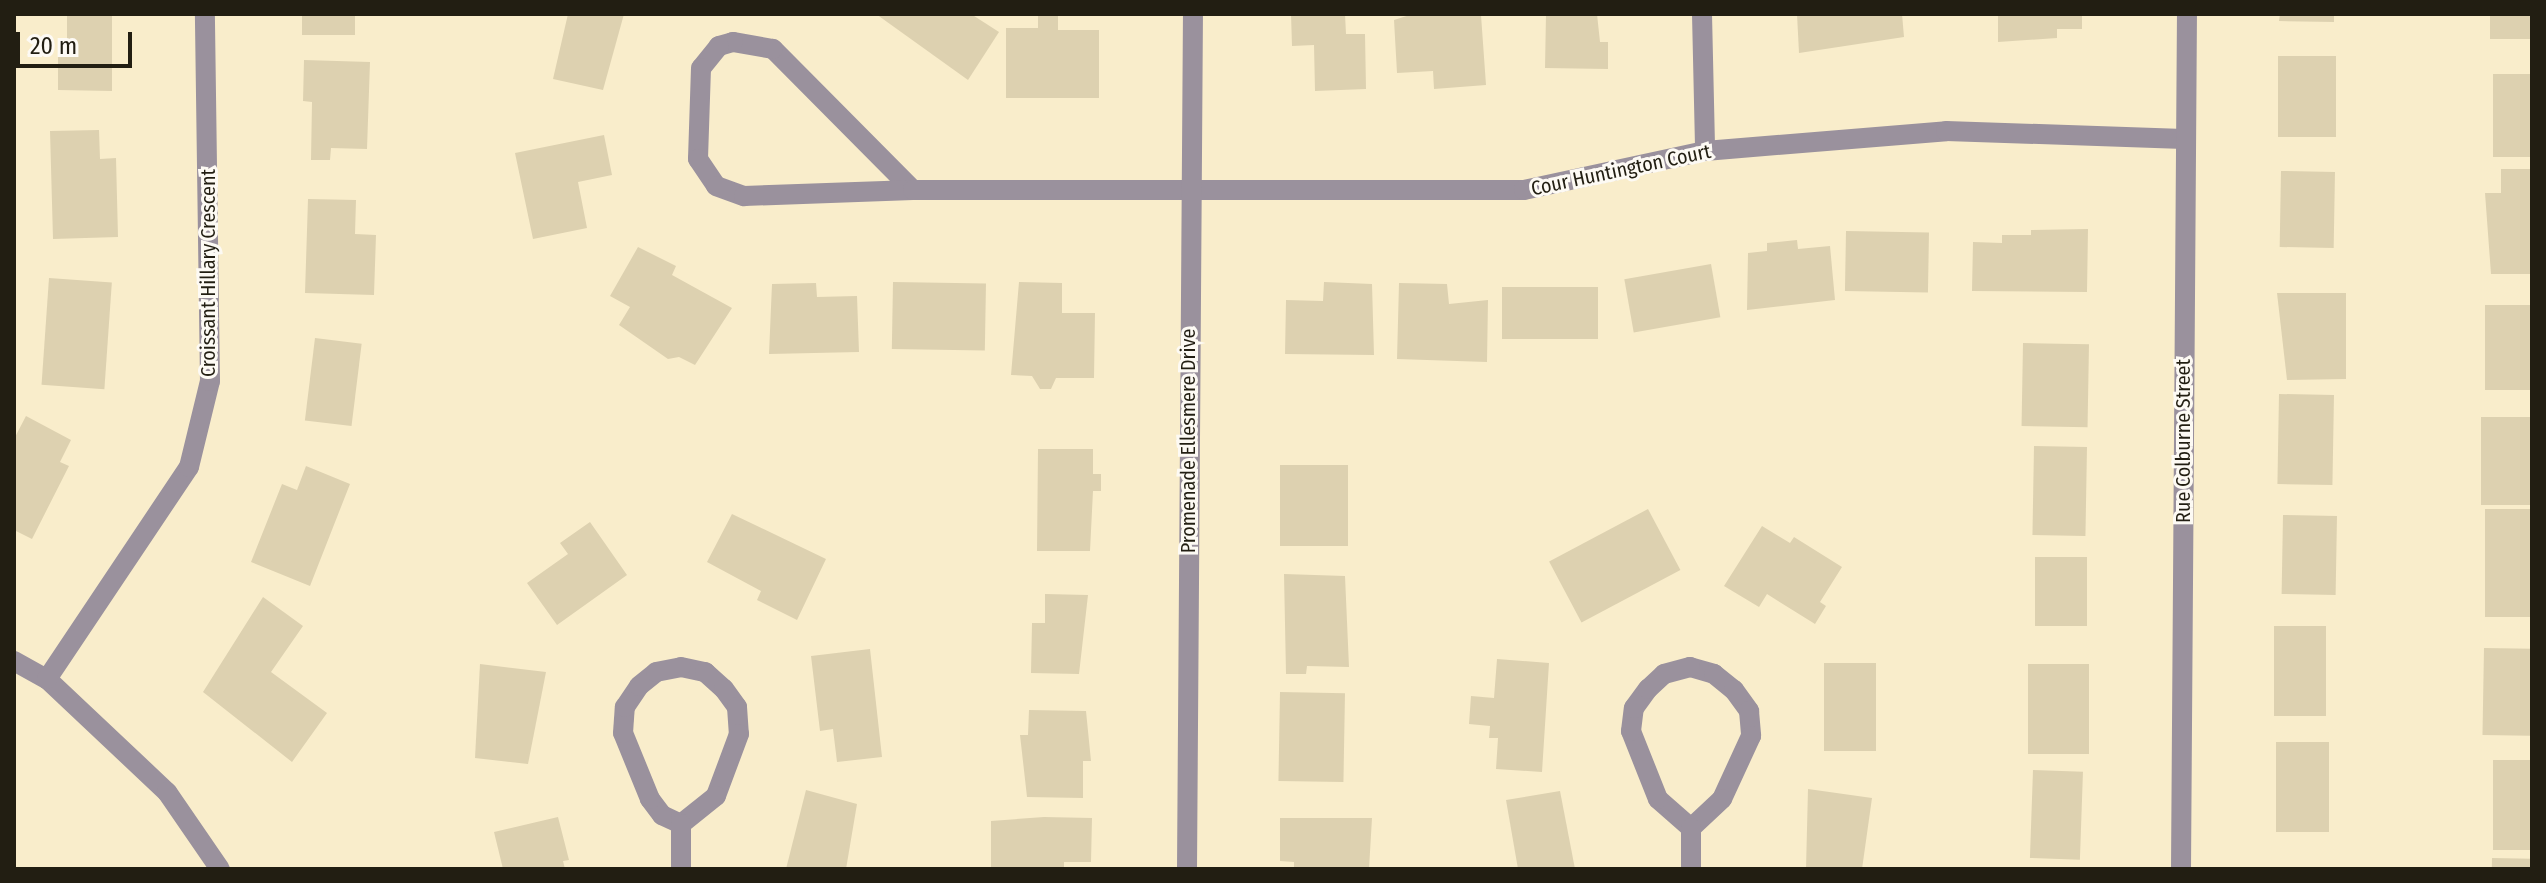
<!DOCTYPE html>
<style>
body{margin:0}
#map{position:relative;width:2546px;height:883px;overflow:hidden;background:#f9edcb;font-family:"Fira Sans Condensed",sans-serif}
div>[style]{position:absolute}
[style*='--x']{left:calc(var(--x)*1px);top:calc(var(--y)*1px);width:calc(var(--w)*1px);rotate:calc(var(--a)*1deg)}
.building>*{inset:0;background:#ddd1b0;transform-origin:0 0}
.street>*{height:20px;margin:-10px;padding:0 10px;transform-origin:10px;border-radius:10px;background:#9a919d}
span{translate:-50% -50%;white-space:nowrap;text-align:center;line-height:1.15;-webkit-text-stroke:6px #fdfaf4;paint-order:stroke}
.street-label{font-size:20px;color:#221e12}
.frame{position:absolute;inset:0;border:16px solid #221e12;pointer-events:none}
.scale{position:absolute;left:16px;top:32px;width:116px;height:36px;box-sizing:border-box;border:4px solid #221e12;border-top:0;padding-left:10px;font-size:24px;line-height:28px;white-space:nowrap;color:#221e12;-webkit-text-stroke:6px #fdfaf4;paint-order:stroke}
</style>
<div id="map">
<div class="building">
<i style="clip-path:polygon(67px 14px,112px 14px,112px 91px,58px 90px,58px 39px,67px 39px)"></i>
<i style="left:302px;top:14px;width:53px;height:21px"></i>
<i style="clip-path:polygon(568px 14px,624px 14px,603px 90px,553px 79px)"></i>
<i style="clip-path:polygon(876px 14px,971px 14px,999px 32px,968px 80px)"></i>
<i style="clip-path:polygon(1038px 14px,1058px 14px,1058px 30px,1099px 30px,1099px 98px,1006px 98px,1006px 28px,1038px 28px)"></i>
<i style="clip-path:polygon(1291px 14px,1345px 14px,1346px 34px,1365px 34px,1366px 89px,1315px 91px,1314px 45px,1292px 46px)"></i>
<i style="clip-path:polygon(1413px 14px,1481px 15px,1486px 85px,1434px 89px,1433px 71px,1397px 73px,1394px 20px)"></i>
<i style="clip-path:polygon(1546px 14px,1597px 14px,1600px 42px,1608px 42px,1608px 69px,1545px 68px)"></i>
<i style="clip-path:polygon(1797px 14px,1902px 14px,1904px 37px,1799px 53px)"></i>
<i style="clip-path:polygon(1998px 14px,2082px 14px,2082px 29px,2057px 29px,2057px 38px,1998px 42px)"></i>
<i style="clip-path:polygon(2280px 14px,2334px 14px,2334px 22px,2279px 21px)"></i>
<i style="left:2490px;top:14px;width:42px;height:25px"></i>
<i style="left:2278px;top:56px;width:58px;height:81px"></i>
<i style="clip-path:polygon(304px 60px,370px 62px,367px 149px,331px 148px,330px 160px,311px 160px,312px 102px,303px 101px)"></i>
<i style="left:2493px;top:74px;width:39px;height:83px"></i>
<i style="clip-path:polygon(99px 130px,100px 159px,116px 158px,118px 237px,53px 239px,50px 131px)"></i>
<i style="clip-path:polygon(604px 135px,612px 175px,578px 182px,587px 228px,533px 239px,515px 153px)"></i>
<i style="clip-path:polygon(2501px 169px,2532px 169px,2532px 274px,2491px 274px,2485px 193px,2501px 193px)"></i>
<i style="left:2281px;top:171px;width:54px;height:76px;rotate:1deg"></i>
<i style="clip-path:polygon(308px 199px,356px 200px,355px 234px,376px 235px,374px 295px,305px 293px)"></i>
<i style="clip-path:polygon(2088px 229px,2087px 292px,1972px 291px,1973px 242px,2002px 243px,2002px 235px,2031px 235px,2031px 230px)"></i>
<i style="left:1846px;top:231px;width:83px;height:60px;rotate:1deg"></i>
<i style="clip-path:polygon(1797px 240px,1798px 249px,1830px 246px,1835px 300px,1747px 310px,1748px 253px,1767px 251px,1767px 243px)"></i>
<i style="clip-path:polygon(638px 247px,676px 266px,672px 275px,732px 308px,695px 365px,679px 357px,668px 359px,619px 325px,630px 307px,610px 296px)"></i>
<i style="left:1711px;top:264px;width:54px;height:88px;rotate:80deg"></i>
<i style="left:49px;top:278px;width:63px;height:107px;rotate:4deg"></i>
<i style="left:893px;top:282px;width:93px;height:67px;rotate:1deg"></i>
<i style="clip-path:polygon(1019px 282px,1062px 283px,1062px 313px,1095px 313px,1094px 378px,1056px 378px,1051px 389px,1040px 389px,1032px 376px,1011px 375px)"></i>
<i style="clip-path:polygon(1324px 282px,1372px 284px,1374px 355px,1285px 354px,1286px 300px,1323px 301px)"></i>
<i style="clip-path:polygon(816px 283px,817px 297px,857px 296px,859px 352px,769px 354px,772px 284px)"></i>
<i style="clip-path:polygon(1399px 283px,1447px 284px,1449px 304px,1488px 300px,1487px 362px,1397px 359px)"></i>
<i style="left:1598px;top:287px;width:52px;height:96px;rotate:90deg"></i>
<i style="clip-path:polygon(2277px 293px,2346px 293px,2346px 379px,2287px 380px)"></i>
<i style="left:2485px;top:305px;width:47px;height:85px"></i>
<i style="left:315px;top:338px;width:47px;height:83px;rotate:7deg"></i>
<i style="left:2023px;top:343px;width:66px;height:83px;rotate:1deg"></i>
<i style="left:2279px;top:394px;width:55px;height:90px;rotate:1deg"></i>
<i style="clip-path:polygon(26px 416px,71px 440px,60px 462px,69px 466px,32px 539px,14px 530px,14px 439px)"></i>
<i style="left:2481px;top:417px;width:51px;height:88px"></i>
<i style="left:2034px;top:446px;width:53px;height:89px;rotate:1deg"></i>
<i style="clip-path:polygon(1038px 449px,1093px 449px,1093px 474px,1101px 474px,1101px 491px,1093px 491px,1090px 551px,1037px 551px)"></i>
<i style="left:1280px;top:465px;width:68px;height:81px"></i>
<i style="clip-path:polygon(306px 466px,350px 484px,310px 586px,251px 562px,282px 484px,297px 490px)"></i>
<i style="left:1648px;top:509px;width:69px;height:112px;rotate:62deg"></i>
<i style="left:2532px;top:509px;width:108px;height:47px;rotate:90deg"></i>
<i style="clip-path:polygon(732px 514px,826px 559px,797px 620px,757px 600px,761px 591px,707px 562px)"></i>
<i style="left:2283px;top:515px;width:54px;height:79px;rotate:1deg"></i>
<i style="clip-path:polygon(590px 522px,627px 575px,557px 625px,527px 583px,568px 554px,560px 543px)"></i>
<i style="clip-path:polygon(1762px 526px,1790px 543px,1794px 537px,1842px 567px,1820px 602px,1826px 606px,1815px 624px,1767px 594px,1759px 607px,1724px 586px)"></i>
<i style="left:2035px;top:557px;width:52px;height:69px"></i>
<i style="clip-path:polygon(1284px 574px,1345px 576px,1349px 667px,1307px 666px,1306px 674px,1286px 674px)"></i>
<i style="clip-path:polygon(1045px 594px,1088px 595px,1079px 674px,1031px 673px,1032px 623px,1045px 623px)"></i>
<i style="clip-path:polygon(263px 597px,303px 626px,271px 672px,327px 713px,292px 762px,203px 692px)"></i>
<i style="left:2274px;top:626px;width:52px;height:90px"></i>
<i style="left:2484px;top:648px;width:48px;height:87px;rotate:1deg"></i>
<i style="clip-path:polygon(870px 649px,882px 757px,837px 762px,833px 729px,820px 731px,811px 656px)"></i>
<i style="clip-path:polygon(1497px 659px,1549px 663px,1542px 772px,1496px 769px,1498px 738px,1489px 738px,1490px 726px,1469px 724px,1471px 696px,1494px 698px)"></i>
<i style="left:1824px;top:663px;width:52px;height:88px"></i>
<i style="clip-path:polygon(480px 664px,546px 672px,528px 764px,475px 758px)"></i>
<i style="left:2028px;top:664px;width:61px;height:90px"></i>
<i style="left:1280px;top:692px;width:65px;height:89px;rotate:1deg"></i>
<i style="clip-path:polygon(1029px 710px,1086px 711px,1091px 761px,1083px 761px,1083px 798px,1027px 797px,1020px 735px,1028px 735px)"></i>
<i style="left:2276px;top:742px;width:53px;height:90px"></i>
<i style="left:2493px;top:760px;width:39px;height:90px"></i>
<i style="left:2033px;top:770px;width:50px;height:88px;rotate:2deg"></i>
<i style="clip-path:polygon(1808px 789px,1872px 798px,1862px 869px,1806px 869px)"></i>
<i style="clip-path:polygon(806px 790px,857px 804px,846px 869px,786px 869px)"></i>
<i style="clip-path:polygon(1560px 791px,1575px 869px,1518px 869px,1506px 800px)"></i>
<i style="clip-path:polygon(558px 817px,569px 860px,563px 861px,565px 869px,503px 869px,494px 832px)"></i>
<i style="clip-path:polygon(1044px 817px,1092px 818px,1091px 862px,1064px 862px,1064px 869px,991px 869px,991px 821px)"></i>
<i style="clip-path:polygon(1280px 818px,1372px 818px,1369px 869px,1294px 869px,1294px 862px,1280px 861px)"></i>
<i style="left:2492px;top:858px;width:40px;height:11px;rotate:1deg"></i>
</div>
<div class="street">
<i style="--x:1702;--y:14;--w:137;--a:88.7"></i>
<i style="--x:913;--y:190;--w:199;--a:-134.8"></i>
<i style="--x:773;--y:49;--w:41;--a:-170.1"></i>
<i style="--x:733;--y:42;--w:15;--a:164"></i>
<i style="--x:719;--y:46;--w:28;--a:129"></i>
<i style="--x:701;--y:68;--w:91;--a:91.9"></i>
<i style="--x:698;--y:159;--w:32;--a:56"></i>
<i style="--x:716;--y:186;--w:30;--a:20"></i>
<i style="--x:744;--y:196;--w:169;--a:-2"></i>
<i style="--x:913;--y:190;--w:611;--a:0"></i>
<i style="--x:1524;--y:190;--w:185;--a:-12.2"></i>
<i style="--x:1705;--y:151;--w:242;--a:-4.7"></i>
<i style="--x:1946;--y:131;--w:238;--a:1.9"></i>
<i style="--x:14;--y:661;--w:38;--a:29"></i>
<i style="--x:47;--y:679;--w:165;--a:43.3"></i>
<i style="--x:167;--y:792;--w:93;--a:55.5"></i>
<i style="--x:681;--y:667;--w:25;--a:12"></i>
<i style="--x:705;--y:672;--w:25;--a:42"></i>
<i style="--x:724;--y:689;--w:22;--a:54"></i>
<i style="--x:737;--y:707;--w:27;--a:86"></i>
<i style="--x:739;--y:734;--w:66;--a:110.4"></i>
<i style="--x:716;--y:796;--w:45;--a:141.3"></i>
<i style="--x:681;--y:824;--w:21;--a:-155"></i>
<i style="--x:662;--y:815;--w:20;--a:-127"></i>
<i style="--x:650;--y:799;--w:71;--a:-112.2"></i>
<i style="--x:623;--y:733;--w:26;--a:-86"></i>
<i style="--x:625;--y:707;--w:25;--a:-56"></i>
<i style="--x:639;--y:686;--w:22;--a:-39"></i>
<i style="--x:656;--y:672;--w:25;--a:-11"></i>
<i style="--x:1690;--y:667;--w:25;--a:16"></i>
<i style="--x:1714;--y:674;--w:26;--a:39"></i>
<i style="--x:1734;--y:690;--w:26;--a:54"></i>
<i style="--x:1749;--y:711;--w:25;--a:85"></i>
<i style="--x:1751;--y:736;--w:69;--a:114.7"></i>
<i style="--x:1722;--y:799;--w:42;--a:136.9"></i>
<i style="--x:1691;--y:828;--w:44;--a:-138.7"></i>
<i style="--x:1658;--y:799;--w:73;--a:-111.7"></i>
<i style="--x:1631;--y:731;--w:23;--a:-83"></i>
<i style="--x:1634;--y:708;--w:24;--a:-54"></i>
<i style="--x:1648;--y:689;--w:22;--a:-43"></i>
<i style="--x:1664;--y:674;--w:27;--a:-15"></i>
<i style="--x:47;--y:679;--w:255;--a:-56.2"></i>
<i style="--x:189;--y:467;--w:89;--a:-76.3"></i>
<i style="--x:210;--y:381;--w:367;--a:-90.8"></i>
<i style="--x:681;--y:869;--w:45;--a:-90"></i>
<i style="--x:1187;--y:869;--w:855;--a:-89.6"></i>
<i style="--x:1691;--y:869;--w:41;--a:-90"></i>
<i style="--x:2181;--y:869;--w:855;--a:-89.6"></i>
</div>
<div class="street-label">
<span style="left:1621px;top:170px;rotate:-12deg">Cour Huntington Court</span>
<span style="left:208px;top:273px;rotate:-90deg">Croissant Hillary Crescent</span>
<span style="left:1188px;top:441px;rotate:-90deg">Promenade Ellesmere Drive</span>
<span style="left:2183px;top:441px;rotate:-90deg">Rue Colburne Street</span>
</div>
<div class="frame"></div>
<div class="scale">20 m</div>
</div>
